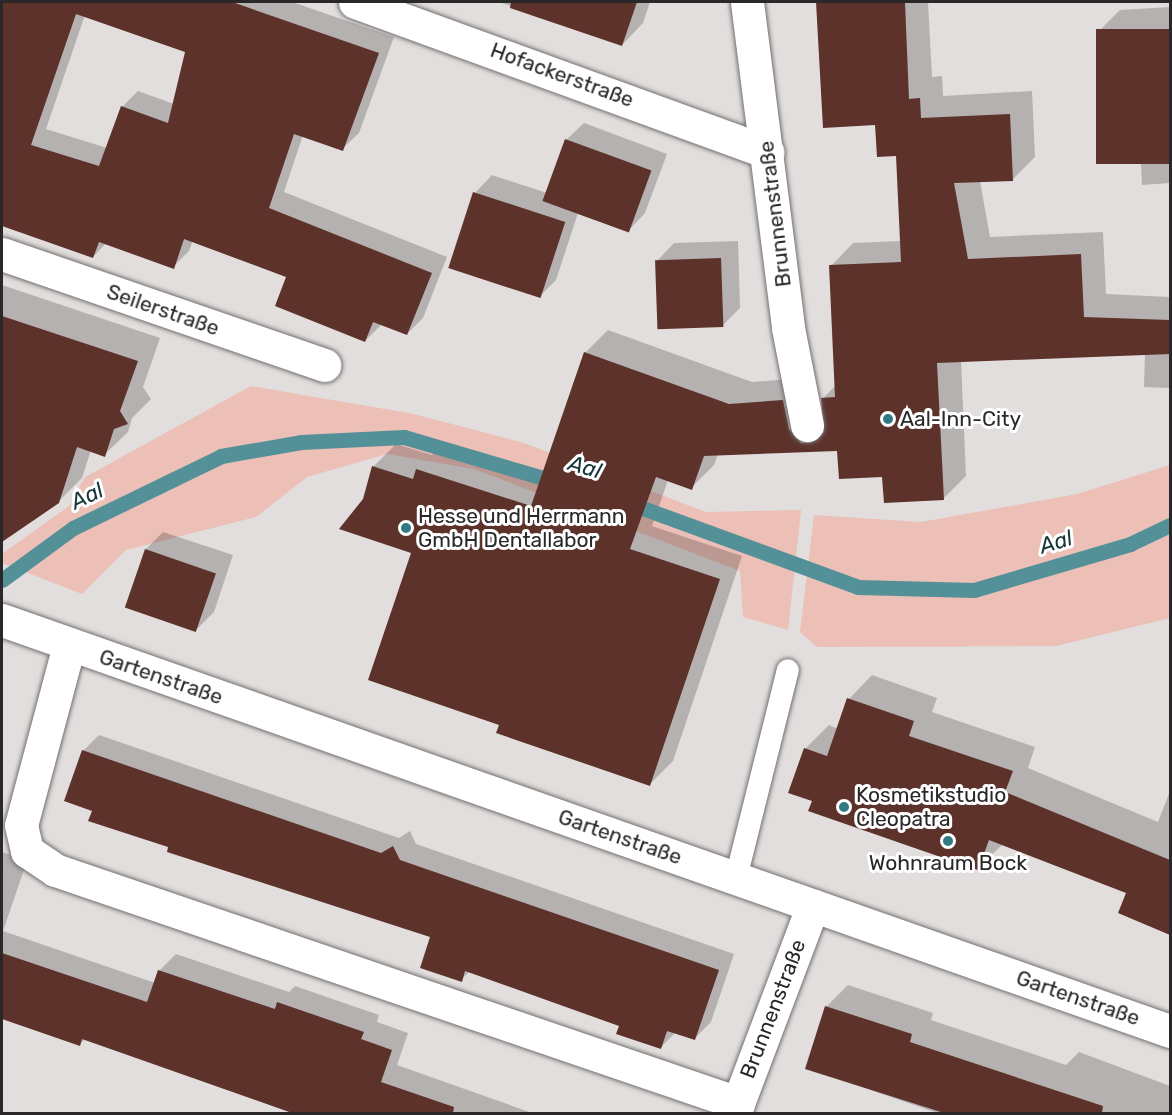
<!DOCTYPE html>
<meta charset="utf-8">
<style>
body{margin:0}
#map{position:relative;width:1172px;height:1115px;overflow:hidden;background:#e2dedd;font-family:Rubik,sans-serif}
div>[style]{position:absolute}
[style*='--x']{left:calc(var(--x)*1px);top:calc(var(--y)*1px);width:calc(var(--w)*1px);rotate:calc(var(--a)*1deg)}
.green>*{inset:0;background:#ecbfb7}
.shadow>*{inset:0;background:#0003}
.stream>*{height:15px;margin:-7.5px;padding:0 7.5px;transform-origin:7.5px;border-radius:7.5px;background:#539097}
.building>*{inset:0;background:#5d322b;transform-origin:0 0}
.roads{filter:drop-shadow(0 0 2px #74706f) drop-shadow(0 0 2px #74706f)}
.service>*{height:22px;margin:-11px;padding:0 11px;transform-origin:11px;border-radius:11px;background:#fff}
.minor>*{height:33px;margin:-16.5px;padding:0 16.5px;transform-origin:16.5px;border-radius:16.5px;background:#fff}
.tertiary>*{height:33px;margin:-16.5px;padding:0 16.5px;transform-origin:16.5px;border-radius:16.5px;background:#fff}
.dots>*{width:16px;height:16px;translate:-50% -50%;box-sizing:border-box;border:3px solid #fff;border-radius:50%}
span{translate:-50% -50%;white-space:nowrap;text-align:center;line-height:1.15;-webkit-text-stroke:6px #fff;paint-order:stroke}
.street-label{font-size:21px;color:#292727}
.poi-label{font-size:21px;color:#292727}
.left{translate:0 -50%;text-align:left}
.water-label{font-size:22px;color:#153538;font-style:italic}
.frame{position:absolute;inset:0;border:3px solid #292727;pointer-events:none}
</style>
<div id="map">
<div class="green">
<i style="clip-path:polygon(251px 386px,414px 414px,524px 443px,706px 512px,801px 510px,788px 630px,743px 617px,740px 571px,474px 469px,387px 454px,307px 477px,256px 517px,126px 550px,82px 594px,2px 563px,2px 554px,69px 506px,85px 477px)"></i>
<i style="clip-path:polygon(1170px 465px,1170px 618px,1056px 646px,817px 647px,800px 632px,814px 515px,921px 522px,1077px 494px)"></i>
</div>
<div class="shadow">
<i style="clip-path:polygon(evenodd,2px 2px,292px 2px,394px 37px,359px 133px,342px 149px,303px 135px,284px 192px,447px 257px,423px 318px,407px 334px,382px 324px,365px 341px,288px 277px,193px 240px,189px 251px,173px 267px,106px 243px,93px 257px,2px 225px,2px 2px,85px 15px,187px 51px,174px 104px,138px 91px,122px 107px,107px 148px,46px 129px,85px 15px)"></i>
<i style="clip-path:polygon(499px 2px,650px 2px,643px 23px,622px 45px)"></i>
<i style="clip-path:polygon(817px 2px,928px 2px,932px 77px,942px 76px,943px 96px,1032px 91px,1035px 157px,1012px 180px,980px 181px,990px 237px,1103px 232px,1106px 294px,1170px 297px,1170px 388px,1144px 387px,1145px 354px,961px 361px,966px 476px,943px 499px,884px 475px,839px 449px,718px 454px,714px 465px,691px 488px,668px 480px,652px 526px,742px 556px,673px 761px,650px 784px,501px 724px,413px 552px,364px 499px,373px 467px,396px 444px,432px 455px,440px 447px,542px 480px,585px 353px,608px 330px,752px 382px,806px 378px,816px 415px,826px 419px,822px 399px,836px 385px,831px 266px,853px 243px,901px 241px,897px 155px,877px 123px,824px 126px)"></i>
<i style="clip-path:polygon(1170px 7px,1170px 183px,1142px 185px,1141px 165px,1097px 33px,1120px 10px)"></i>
<i style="clip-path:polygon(584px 123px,667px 154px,645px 213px,628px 231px,578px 213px,556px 280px,539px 297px,475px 193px,492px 175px,547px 193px,566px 140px)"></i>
<i style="clip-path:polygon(738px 241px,740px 308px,723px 325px,657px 261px,674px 243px)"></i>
<i style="clip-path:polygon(2px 285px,160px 338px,143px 387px,151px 399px,132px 418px,128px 432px,104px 455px,91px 450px,82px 478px,58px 502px,2px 540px)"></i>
<i style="clip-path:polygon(163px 532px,233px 555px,214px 612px,196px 630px,146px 549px)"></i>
<i style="clip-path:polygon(872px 675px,937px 698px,932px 712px,1035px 747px,1028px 768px,1158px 822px,1170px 791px,1170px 933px,1120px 912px,1128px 892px,1002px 845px,978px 868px,805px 749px,829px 725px,838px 729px,849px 699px)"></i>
<i style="clip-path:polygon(99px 735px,399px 838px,410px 831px,416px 844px,734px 954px,711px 1022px,695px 1038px,676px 1032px,661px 1047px,621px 1025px,470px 971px,461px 980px,431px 936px,94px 810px,83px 751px)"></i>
<i style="clip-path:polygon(2px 852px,27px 861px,3px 931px,155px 983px,159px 971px,176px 954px,289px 992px,295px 986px,379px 1015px,377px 1022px,408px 1033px,397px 1065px,535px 1114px,301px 1114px,85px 1039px,80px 1044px,2px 1018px)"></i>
<i style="clip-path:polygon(848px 985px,933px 1013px,931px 1020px,1066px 1065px,1079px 1052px,1170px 1086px,1170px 1114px,940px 1114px,807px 1068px,826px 1007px)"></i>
</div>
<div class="stream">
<i style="--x:626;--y:502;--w:247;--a:20.1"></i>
<i style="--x:858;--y:587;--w:116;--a:1.5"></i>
<i style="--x:974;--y:590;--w:163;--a:-16.4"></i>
<i style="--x:1130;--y:544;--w:44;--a:-25.4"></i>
<i style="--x:2;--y:580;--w:88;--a:-36.2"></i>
<i style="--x:73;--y:528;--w:165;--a:-25.9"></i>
<i style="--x:221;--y:456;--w:81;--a:-9.9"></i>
<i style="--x:301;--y:442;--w:103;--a:-2.8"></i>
<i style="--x:404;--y:437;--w:163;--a:16.4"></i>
</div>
<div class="building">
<i style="clip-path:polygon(evenodd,2px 2px,232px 2px,379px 53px,343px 151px,294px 134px,269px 208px,432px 273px,407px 335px,373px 322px,365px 342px,275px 306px,286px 277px,184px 239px,174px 269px,99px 242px,93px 258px,2px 226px,2px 2px,76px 14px,185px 52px,168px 123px,121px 106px,99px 166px,31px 145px,76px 14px)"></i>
<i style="clip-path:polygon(511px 2px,637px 2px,622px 46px,510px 8px)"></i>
<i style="clip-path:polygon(816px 2px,905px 2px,909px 99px,920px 98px,921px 118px,1010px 114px,1013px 181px,954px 183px,968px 259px,1081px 254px,1084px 317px,1170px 320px,1170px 354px,937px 363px,944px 500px,884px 503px,882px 477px,839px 479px,837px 451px,704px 456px,692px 490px,656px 477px,630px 549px,720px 579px,650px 786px,496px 733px,499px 725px,368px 680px,411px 553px,339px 529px,363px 499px,372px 466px,413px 479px,416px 469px,531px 506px,584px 352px,729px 404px,783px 400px,789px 429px,801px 443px,811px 443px,824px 432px,821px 398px,835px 397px,829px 265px,901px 262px,896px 156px,877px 157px,875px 125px,823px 128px)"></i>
<i style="left:1170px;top:29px;width:135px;height:74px;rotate:90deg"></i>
<i style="left:565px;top:139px;width:92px;height:66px;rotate:20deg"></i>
<i style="left:473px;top:192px;width:97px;height:80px;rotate:18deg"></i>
<i style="left:721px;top:258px;width:69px;height:66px;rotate:88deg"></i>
<i style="clip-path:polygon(2px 316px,138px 361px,120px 411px,128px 424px,114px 429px,105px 457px,77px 447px,59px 503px,2px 542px)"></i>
<i style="left:145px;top:549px;width:75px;height:62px;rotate:19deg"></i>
<i style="clip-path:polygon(847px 698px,914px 721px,909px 736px,1013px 771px,1005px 792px,1170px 860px,1170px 935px,1118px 913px,1126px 893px,989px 840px,978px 870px,808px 811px,812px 801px,788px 793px,804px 748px,827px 756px)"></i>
<i style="clip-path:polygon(82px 750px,381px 853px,393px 846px,400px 860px,719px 970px,695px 1040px,667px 1031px,661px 1049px,616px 1034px,619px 1026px,465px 971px,462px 982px,420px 968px,430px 937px,167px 852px,168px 847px,88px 821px,92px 811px,64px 801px)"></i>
<i style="clip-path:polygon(2px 953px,147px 1002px,158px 970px,275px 1009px,277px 1002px,364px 1032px,361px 1039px,392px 1050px,381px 1082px,454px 1107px,453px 1113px,292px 1113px,82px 1039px,80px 1046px,2px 1019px)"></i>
<i style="clip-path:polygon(825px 1006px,912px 1034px,910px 1042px,1103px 1106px,1102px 1113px,944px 1113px,805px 1069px)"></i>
</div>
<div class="roads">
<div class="service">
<i style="--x:736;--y:878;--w:214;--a:-76"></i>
</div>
<div class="minor">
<i style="--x:355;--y:2;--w:439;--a:20"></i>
<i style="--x:747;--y:2;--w:329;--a:82.8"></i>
<i style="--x:788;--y:328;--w:99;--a:78.9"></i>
<i style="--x:2;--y:254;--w:341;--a:19"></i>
<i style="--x:69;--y:645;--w:186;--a:104.9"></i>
<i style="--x:21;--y:825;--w:27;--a:77"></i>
<i style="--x:27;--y:851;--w:34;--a:34"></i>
<i style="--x:55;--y:870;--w:722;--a:18.84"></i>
<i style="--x:734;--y:1114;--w:223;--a:-69.3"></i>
</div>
<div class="tertiary">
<i style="--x:2;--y:620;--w:1238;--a:19.39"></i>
</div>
</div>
<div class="dots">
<i style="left:888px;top:419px;background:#327a82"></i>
<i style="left:406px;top:528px;background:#327a82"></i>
<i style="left:844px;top:807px;background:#327a82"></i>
<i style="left:948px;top:841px;background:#327a82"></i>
</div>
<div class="street-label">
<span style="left:562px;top:75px;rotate:20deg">Hofackerstraße</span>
<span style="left:775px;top:214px;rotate:-97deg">Brunnenstraße</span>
<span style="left:163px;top:310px;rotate:19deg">Seilerstraße</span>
<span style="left:161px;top:677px;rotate:19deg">Gartenstraße</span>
<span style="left:620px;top:837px;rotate:19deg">Gartenstraße</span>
<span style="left:1078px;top:998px;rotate:19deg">Gartenstraße</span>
<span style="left:773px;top:1009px;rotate:-69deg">Brunnenstraße</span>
</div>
<div class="poi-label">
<span class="left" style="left:900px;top:419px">Aal-Inn-City</span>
<span class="left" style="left:418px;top:528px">Hesse und Herrmann<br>GmbH Dentallabor</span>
<span class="left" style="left:856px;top:807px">Kosmetikstudio<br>Cleopatra</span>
<span style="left:948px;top:863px">Wohnraum Bock</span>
</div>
<div class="water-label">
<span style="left:585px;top:467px;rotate:16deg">Aal</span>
<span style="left:87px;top:496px;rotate:-26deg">Aal</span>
<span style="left:1056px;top:542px;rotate:-17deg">Aal</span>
</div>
<div class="frame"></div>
</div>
